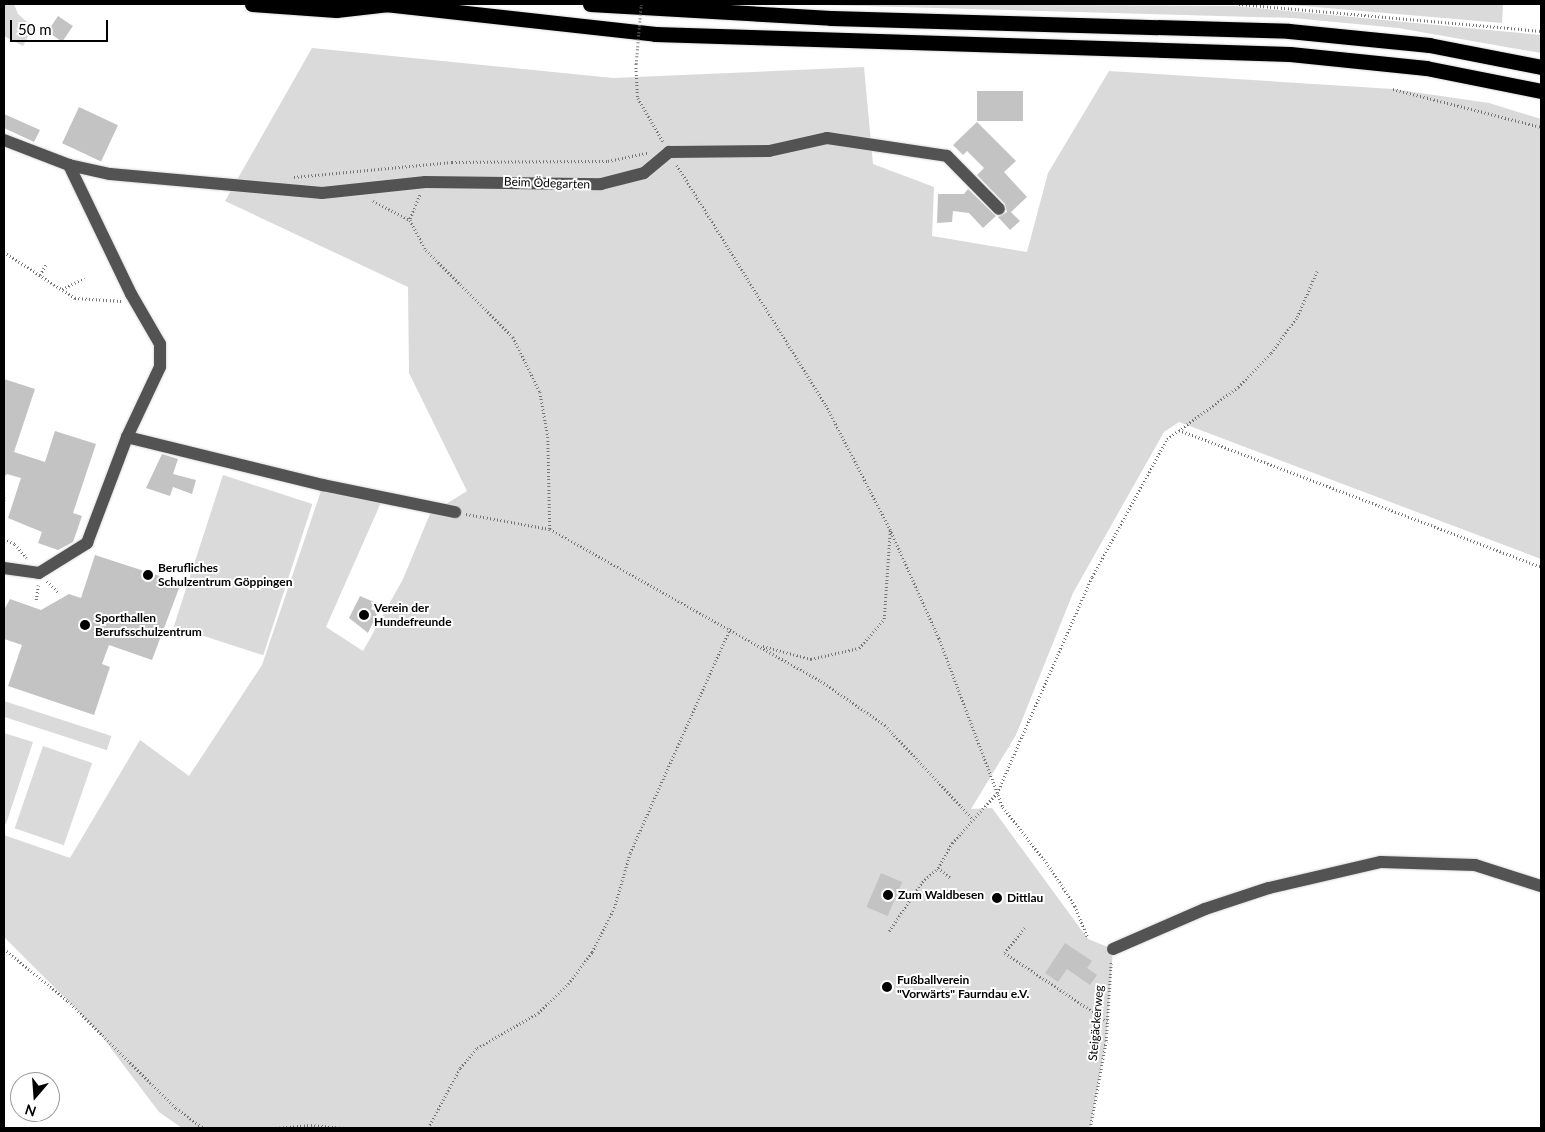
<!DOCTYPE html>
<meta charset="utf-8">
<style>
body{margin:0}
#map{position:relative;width:1545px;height:1132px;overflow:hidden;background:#fff;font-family:Lato,sans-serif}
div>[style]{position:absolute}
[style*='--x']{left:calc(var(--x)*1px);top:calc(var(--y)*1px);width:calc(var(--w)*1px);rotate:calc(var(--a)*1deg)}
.green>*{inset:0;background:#dadada;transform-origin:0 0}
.building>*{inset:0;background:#c3c3c3;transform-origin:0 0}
.path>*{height:2.5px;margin-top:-1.25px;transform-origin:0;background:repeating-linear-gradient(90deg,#757575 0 1px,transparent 0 3.5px)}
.roads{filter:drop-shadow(0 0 1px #dbdbdb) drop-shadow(0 0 1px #dbdbdb)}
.minor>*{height:12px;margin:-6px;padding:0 6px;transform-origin:6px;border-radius:6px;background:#535353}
.highway>*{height:15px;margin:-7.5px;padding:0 7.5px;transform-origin:7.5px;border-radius:7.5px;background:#000}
.path-bridge>*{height:2.5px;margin-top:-1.25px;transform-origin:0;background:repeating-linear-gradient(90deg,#757575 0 1px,transparent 0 3.5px)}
.dots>*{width:14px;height:14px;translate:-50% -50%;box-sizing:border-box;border:2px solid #fff;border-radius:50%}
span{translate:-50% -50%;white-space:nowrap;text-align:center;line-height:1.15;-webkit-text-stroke:4px #fff;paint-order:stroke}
.street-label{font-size:12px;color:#000}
.poi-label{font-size:12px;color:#000;font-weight:700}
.left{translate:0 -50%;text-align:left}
.frame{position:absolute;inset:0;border:5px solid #000;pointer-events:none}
.north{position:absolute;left:10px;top:1072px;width:50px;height:50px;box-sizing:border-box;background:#fff;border:1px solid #999;border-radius:50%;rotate:198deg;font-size:14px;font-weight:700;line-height:20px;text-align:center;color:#000}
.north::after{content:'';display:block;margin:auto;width:18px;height:22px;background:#000;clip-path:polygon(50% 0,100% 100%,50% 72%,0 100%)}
.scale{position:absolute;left:10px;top:20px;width:98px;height:22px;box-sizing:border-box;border:2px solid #000;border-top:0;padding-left:6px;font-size:15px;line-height:18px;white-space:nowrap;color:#000;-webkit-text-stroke:4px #fff;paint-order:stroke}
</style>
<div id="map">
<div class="green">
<i style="clip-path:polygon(4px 4px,14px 4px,18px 14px,33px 27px,23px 46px,4px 36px)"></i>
<i style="clip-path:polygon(789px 4px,1236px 6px,1541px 35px,1541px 53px,1398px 28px,1293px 18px)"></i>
<i style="clip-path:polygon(1280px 4px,1503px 4px,1502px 23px)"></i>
<i style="clip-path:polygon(312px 48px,613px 78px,864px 67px,873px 164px,934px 187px,932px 236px,1027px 252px,1048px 173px,1109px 71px,1393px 89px,1489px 103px,1541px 119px,1541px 559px,1179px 422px,1164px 432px,1073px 593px,1016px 735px,971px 809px,992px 808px,1088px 939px,1113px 949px,1106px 1041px,1090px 1128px,182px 1128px,159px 1112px,97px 1030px,4px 937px,4px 835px,70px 858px,140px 740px,189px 776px,262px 665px,323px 485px,383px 498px,326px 627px,363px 651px,403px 579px,430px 514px,467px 491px,409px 373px,408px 287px,225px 201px)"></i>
<i style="left:223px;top:475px;width:94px;height:159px;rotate:18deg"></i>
<i style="left:4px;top:701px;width:113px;height:15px;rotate:18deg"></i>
<i style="clip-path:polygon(4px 733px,33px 742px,6px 824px,4px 823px)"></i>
<i style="left:43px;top:746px;width:52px;height:87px;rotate:19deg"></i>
</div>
<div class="building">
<i style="left:58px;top:16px;width:18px;height:19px;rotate:34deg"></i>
<i style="left:977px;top:91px;width:46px;height:30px"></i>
<i style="left:79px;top:107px;width:43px;height:40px;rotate:25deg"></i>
<i style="clip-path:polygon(4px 114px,40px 130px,34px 142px,4px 128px)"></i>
<i style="clip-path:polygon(977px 122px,1016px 161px,1004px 172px,1027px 197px,1011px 212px,1020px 221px,1010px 230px,998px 217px,1007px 212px,1005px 204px,977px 175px,984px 168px,967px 151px,963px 155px,953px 145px)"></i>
<i style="clip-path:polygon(968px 189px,996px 216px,983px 228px,969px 213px,953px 211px,952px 222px,937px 223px,938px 194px,964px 194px)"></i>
<i style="clip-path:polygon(4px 379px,35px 389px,14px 452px,45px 462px,55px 431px,96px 444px,73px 513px,82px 516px,73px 542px,58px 550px,38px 543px,42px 532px,8px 518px,21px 478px,7px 474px,4px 477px)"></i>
<i style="clip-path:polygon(162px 454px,178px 459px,173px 474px,196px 480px,192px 494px,173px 487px,170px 496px,146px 488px)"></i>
<i style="clip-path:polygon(95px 555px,181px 583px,152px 660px,109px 645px,102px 664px,110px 667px,94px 715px,8px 686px,22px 645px,4px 639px,4px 610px,10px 599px,41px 610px,69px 594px,81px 598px)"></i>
<i style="clip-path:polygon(360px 596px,374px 602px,371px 609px,378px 612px,368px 633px,349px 618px)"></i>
<i style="left:881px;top:873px;width:23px;height:37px;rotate:23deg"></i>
<i style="clip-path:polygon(1065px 943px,1092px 961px,1087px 968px,1097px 975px,1090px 985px,1067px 969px,1058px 982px,1045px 973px)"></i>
</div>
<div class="path">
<i style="--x:1239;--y:4;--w:303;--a:5.1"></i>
<i style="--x:636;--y:64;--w:34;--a:87"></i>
<i style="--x:638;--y:98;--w:52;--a:60"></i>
<i style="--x:1393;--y:89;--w:153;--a:14.4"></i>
<i style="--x:677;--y:165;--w:282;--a:58.2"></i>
<i style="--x:826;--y:405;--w:140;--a:62.7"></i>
<i style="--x:890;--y:529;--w:120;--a:65.8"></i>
<i style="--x:939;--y:638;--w:181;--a:69.3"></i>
<i style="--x:1003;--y:807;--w:80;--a:52.1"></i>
<i style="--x:1052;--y:870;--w:43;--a:57.4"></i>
<i style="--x:1075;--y:906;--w:35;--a:68"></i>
<i style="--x:294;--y:177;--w:159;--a:-5.4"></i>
<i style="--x:452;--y:162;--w:156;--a:-0.4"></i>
<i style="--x:608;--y:161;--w:40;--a:-12"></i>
<i style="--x:420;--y:195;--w:27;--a:112"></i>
<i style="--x:410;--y:220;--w:34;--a:62"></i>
<i style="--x:426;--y:250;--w:123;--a:45"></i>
<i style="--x:513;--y:337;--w:61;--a:63.9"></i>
<i style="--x:540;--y:392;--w:46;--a:79.9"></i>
<i style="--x:548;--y:437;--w:92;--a:88.8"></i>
<i style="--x:373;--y:201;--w:42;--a:27.2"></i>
<i style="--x:4;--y:252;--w:85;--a:32.9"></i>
<i style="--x:75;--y:298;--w:47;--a:3.7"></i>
<i style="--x:40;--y:275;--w:13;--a:-61"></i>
<i style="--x:62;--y:289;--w:25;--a:-26"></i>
<i style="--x:1179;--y:430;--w:387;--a:20.7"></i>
<i style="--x:4;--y:493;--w:8;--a:90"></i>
<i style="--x:466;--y:514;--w:85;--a:10.1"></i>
<i style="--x:550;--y:529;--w:311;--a:29.3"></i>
<i style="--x:821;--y:681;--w:78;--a:34.5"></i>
<i style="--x:885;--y:725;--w:127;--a:46.9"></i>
<i style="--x:4;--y:539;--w:12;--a:24"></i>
<i style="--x:15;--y:544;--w:18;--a:49"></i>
<i style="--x:47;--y:581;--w:16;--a:45"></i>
<i style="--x:36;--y:600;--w:15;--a:-82"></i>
<i style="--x:763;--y:646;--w:50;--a:15.2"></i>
<i style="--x:811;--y:659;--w:49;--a:-12.9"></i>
<i style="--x:859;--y:648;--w:38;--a:-49"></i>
<i style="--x:884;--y:619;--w:89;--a:-86.1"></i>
<i style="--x:938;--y:868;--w:16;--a:38"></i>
<i style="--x:1025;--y:928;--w:32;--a:129"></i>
<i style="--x:1005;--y:953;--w:123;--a:33.7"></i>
<i style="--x:889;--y:931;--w:59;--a:-56"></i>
<i style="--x:922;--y:882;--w:21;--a:-41"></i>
<i style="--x:938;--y:868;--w:29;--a:-61"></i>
<i style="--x:952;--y:843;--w:67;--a:-48"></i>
<i style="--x:997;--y:793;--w:236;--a:-66.3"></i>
<i style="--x:1092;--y:577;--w:157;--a:-61.5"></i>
<i style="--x:1167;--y:439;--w:88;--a:-36.2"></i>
<i style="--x:1238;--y:387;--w:47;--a:-45.9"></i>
<i style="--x:1271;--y:353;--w:44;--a:-54.2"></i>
<i style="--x:1297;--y:317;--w:50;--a:-66.5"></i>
<i style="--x:4;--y:949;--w:82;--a:39.1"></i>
<i style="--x:68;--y:1001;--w:152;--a:44.7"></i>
<i style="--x:176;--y:1108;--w:34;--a:36"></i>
<i style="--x:276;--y:1128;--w:35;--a:-5"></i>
<i style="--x:311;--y:1125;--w:36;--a:5"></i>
<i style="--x:428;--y:1128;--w:68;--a:-61.9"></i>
<i style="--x:460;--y:1068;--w:26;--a:-50"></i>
<i style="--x:477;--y:1048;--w:70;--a:-29.8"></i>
<i style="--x:538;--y:1013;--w:42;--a:-44"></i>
<i style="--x:568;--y:984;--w:40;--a:-53"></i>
<i style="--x:592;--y:952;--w:49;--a:-63.4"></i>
<i style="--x:614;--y:908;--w:57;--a:-73.8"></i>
<i style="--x:630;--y:853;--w:246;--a:-66"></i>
<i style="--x:1090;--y:1128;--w:88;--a:-79.6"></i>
<i style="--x:1106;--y:1041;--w:80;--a:-86.4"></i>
</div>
<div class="roads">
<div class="minor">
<i style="--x:4;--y:140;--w:70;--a:21"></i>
<i style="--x:69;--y:165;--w:42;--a:12.4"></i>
<i style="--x:110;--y:174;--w:213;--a:5.1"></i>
<i style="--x:322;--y:193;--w:104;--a:-6.1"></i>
<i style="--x:425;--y:182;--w:176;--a:0.7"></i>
<i style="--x:601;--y:184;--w:44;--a:-14.3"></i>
<i style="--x:644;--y:173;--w:33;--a:-40"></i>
<i style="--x:669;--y:152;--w:100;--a:-0.6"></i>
<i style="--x:769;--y:151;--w:59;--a:-12.6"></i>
<i style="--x:827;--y:138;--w:121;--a:8.5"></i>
<i style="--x:947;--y:156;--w:74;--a:45.5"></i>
<i style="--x:127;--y:437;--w:202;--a:13.8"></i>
<i style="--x:323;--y:485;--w:135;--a:11.6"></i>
<i style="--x:4;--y:568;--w:35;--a:8"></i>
<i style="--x:39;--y:573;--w:57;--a:-32"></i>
<i style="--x:87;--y:543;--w:113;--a:-69.3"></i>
<i style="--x:127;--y:437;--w:77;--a:-64.8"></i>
<i style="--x:160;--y:367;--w:23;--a:-90"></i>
<i style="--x:160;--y:344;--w:58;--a:-120.1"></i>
<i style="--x:131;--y:294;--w:143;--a:-115.7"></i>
<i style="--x:1113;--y:949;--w:100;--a:-23.5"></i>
<i style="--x:1205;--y:909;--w:67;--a:-18.2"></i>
<i style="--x:1269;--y:888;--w:115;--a:-13.1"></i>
<i style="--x:1381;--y:862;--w:94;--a:1.8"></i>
<i style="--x:1475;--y:865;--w:69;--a:17.7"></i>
</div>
<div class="highway">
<i style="--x:252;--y:4;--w:84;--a:4.1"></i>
<i style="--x:336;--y:10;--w:53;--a:-6.5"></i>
<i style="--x:385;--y:4;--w:272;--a:6.3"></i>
<i style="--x:655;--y:34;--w:635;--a:1.8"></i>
<i style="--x:1290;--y:54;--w:137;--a:5.9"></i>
<i style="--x:1426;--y:68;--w:117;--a:11.3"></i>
<i style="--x:590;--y:4;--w:241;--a:3.3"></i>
<i style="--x:831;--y:18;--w:458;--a:1.6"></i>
<i style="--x:1289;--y:31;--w:141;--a:5.7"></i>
<i style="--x:1429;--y:45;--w:114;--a:11.1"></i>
</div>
</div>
<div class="path-bridge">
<i style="--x:636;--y:64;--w:60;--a:-85.2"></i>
</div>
<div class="dots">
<i style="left:148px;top:575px;background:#000"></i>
<i style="left:364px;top:615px;background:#000"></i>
<i style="left:85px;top:625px;background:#000"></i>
<i style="left:888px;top:895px;background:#000"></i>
<i style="left:997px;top:898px;background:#000"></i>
<i style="left:887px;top:987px;background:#000"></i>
</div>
<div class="street-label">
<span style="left:547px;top:183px;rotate:2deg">Beim Ödegarten</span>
<span style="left:1096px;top:1023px;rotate:-85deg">Steigäckerweg</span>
</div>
<div class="poi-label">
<span class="left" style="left:158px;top:575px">Berufliches<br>Schulzentrum Göppingen</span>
<span class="left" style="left:374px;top:615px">Verein der<br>Hundefreunde</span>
<span class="left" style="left:95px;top:625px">Sporthallen<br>Berufsschulzentrum</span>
<span class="left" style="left:898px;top:895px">Zum Waldbesen</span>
<span class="left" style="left:1007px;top:898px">Dittlau</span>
<span class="left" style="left:897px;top:987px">Fußballverein<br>"Vorwärts" Faurndau e.V.</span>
</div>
<div class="frame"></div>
<div class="north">N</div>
<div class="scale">50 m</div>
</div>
